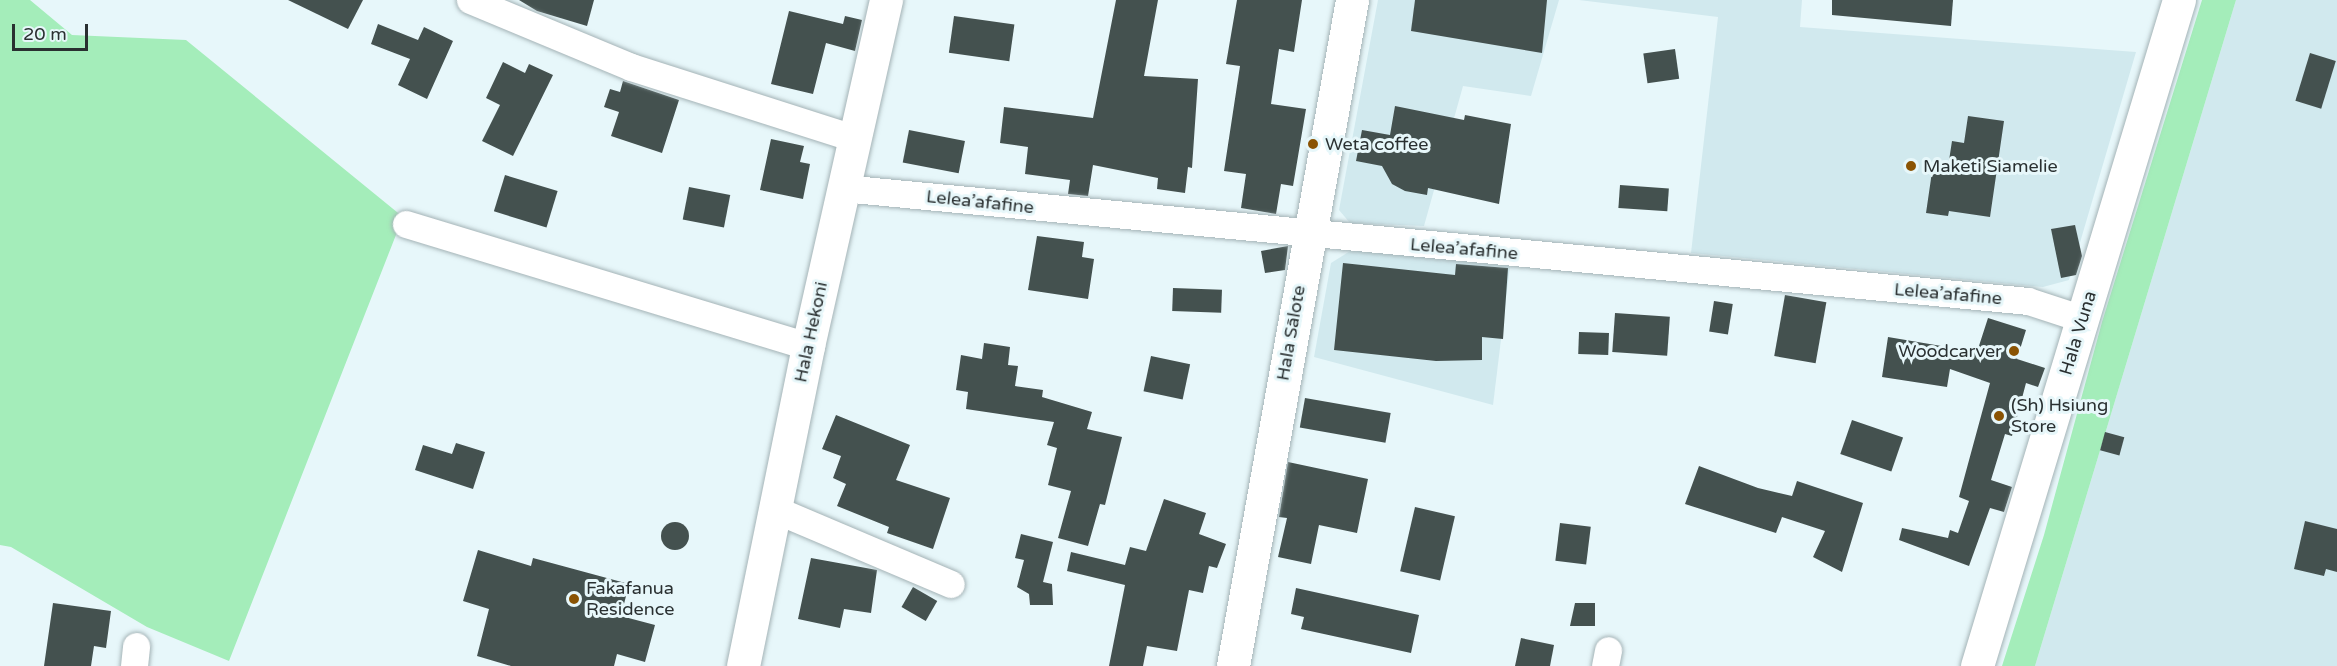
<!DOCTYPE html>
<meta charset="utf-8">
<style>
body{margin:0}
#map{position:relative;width:2337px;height:666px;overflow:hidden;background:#e7f7fa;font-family:"Varela Round",sans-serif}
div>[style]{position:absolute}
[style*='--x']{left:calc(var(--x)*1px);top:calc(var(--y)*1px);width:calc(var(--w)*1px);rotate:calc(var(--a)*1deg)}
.built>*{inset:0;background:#d1e9ee}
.green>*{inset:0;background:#a4edba}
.building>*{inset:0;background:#44514f;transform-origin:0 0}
.round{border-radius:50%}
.roads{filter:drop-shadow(0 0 2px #a4b3b6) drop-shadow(0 0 2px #a4b3b6)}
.minor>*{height:27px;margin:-13.5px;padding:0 13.5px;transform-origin:13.5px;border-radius:13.5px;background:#fff}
.tertiary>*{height:33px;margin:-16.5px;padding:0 16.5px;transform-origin:16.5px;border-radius:16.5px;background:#fff}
.secondary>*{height:33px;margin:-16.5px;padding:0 16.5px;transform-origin:16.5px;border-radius:16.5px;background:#fff}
.dots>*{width:16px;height:16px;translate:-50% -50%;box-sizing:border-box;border:3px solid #e7f7fa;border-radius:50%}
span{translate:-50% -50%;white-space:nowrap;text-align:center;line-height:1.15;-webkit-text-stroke:6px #e7f7fa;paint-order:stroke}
.poi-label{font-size:18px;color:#2a3031}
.left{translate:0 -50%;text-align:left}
.right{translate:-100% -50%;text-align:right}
.street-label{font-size:18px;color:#2a3031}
.scale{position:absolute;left:12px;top:24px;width:76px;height:27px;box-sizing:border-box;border:3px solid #2a3031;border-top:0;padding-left:8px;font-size:18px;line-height:21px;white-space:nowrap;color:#2a3031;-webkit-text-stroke:4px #e7f7fa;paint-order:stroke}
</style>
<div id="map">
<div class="built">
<i style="clip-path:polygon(1378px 0,1559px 0,1531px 96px,1463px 86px,1424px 226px,1350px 223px,1339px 210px)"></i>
<i style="clip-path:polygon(1579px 0,1802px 0,1800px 27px,2136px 52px,2069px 280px,2043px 287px,1691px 253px,1718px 17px)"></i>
<i style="clip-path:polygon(2236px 0,2337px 0,2337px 666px,2035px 666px)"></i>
<i style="clip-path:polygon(1355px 248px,1510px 266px,1493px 405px,1314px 357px,1331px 263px)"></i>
</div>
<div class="green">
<i style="clip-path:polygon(0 0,30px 0,72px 35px,186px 40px,403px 217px,229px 661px,147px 627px,11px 547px,0 545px)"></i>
<i style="clip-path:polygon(2202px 0,2236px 0,2035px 666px,2002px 666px,2044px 535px,2102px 322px)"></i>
</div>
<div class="building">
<i style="clip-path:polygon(288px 0,363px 0,348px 29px)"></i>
<i style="clip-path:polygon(519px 0,594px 0,587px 26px,537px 11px)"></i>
<i style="clip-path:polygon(1116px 0,1158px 0,1144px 76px,1198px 79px,1192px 168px,1188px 167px,1185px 193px,1157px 189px,1158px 178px,1093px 165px,1088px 196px,1068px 194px,1070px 180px,1025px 174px,1028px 147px,1000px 143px,1004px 107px,1093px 118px)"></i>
<i style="clip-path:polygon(1237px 0,1302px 0,1294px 52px,1279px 49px,1271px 104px,1306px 109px,1293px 186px,1281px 184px,1276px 214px,1241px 208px,1246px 174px,1224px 171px,1240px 66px,1226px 64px)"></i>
<i style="clip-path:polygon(1415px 0,1547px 0,1542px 53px,1411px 31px)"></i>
<i style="clip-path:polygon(1832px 0,1953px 0,1951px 26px,1832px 15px)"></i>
<i style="clip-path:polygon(789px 11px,843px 24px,845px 16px,862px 20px,855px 51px,826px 43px,813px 94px,771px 84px)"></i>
<i style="left:954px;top:16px;width:61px;height:37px;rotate:8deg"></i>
<i style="clip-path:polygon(378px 24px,418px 40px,424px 27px,453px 41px,427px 99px,398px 85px,410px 59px,371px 44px)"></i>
<i style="left:1675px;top:49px;width:30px;height:32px;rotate:82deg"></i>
<i style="left:2310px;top:53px;width:27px;height:50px;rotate:17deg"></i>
<i style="clip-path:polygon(503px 62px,525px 73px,529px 64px,553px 75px,513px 156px,482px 141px,500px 105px,486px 98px)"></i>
<i style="clip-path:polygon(623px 81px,679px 100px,662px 153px,611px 136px,619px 112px,604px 107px,610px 89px,620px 92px)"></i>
<i style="clip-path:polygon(1395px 106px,1464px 120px,1465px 115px,1511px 124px,1499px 204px,1428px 188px,1427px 195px,1405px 191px,1392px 184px,1382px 166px,1356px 161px,1362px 130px,1390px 135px)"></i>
<i style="clip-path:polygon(1968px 116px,2004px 121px,1990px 217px,1949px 211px,1948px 216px,1926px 213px,1933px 165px,1948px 167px,1952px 141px,1964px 143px)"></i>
<i style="left:909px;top:130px;width:57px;height:33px;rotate:11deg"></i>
<i style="clip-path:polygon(771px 139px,804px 146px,800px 162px,810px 164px,803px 199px,760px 190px)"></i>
<i style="left:505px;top:175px;width:55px;height:38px;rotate:17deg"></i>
<i style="left:1620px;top:185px;width:49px;height:23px;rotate:4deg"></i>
<i style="left:689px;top:187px;width:42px;height:33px;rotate:11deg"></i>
<i style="clip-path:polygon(2075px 225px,2082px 256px,2076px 275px,2061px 278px,2051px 229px)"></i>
<i style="clip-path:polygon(1037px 236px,1084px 242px,1082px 257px,1094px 259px,1088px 299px,1028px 290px)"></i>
<i style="clip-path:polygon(1288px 246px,1285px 270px,1265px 273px,1261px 251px)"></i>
<i style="clip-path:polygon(1343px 263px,1455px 275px,1456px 264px,1508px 268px,1503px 339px,1482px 337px,1482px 360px,1436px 361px,1334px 350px)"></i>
<i style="left:1173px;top:288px;width:49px;height:23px;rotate:2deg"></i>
<i style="left:1785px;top:295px;width:42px;height:62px;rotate:10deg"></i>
<i style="left:1714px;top:301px;width:19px;height:31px;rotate:9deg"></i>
<i style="left:1615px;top:313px;width:55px;height:39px;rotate:4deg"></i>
<i style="clip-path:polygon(1988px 318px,2026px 330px,2017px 359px,2045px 368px,2038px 387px,2026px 383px,2012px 436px,2005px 434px,1991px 480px,2012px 487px,2004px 512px,1990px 508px,1969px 566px,1899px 540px,1902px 528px,1948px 538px,1950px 530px,1958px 533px,1969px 501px,1959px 497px,1990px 383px,1950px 369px,1947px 387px,1882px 377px,1888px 337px,1977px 352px)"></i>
<i style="left:1579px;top:332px;width:30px;height:22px;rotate:2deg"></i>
<i style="clip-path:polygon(984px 343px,1010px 347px,1008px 365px,1018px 366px,1015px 386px,1043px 390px,1042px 397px,1092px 412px,1087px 429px,1122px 437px,1105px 505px,1100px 504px,1088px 546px,1058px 538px,1071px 491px,1048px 485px,1057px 448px,1047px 445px,1054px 422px,966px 409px,968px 392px,956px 390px,961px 355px,982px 359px)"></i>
<i style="left:1151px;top:356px;width:40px;height:36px;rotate:12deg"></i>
<i style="left:1305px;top:398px;width:87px;height:30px;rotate:10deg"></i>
<i style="clip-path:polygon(836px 415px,910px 445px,896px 480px,950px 498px,933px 549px,887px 533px,889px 527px,837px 506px,846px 484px,833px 478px,841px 456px,822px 449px)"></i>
<i style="left:1852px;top:420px;width:54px;height:36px;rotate:19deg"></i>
<i style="left:2105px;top:432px;width:20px;height:19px;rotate:15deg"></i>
<i style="clip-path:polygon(456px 443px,485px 452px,473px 489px,415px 470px,423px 445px,452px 454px)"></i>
<i style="clip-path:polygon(1288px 462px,1368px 479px,1357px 533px,1319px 525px,1311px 564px,1278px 557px,1287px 518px,1279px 517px)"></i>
<i style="clip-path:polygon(1699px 466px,1758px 488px,1792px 496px,1797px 481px,1863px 503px,1842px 572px,1813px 557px,1825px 531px,1782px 517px,1776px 533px,1685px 504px)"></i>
<i style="clip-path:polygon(1164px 499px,1206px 513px,1199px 534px,1226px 544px,1217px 568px,1209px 566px,1203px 593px,1189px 590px,1177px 651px,1147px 646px,1143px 666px,1109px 666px,1125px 585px,1067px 571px,1071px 552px,1125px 565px,1130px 547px,1146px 551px)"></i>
<i style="left:1415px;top:507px;width:41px;height:66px;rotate:13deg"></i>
<i style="clip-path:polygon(2305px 521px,2337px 529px,2337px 572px,2326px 569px,2324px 576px,2294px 569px)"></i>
<i class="round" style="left:661px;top:522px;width:28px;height:28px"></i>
<i style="left:1560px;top:523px;width:31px;height:38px;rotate:7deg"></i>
<i style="clip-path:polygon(1021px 534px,1053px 542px,1043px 582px,1052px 584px,1053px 605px,1030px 605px,1029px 594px,1017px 587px,1024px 560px,1015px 558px)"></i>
<i style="clip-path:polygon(478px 550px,531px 566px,533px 558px,629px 584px,621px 616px,655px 625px,645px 662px,617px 654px,614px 666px,511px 666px,477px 656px,489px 609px,463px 601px)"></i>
<i style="clip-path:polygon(811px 558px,877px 570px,871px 613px,844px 609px,840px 628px,798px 619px)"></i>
<i style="left:913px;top:587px;width:28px;height:23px;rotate:30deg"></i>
<i style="clip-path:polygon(1296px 588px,1419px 615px,1411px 653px,1301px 629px,1304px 617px,1291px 614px)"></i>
<i style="clip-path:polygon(53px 603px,111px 611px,106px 648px,94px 646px,91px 666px,44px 666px)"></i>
<i style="clip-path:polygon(1575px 603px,1595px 603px,1595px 626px,1570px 626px)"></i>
<i style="clip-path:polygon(1521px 638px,1554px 645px,1550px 666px,1515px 666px)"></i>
</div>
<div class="roads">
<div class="minor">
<i style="--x:470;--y:0;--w:174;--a:22.6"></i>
<i style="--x:631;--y:67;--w:234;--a:17.7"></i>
<i style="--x:842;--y:188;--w:1191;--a:5.44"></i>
<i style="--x:2028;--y:301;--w:58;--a:18.1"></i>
<i style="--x:406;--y:224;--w:420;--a:16.9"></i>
<i style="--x:774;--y:509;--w:192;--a:23"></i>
<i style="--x:134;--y:666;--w:20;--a:-84"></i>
<i style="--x:1605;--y:666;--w:16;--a:-79"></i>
</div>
<div class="tertiary">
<i style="--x:743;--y:666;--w:327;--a:-78.5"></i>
<i style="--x:808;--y:346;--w:355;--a:-77.3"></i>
</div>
<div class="secondary">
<i style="--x:1233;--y:666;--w:677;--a:-79.87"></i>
<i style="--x:1977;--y:666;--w:696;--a:-73.13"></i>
</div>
</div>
<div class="dots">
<i style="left:1313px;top:144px;background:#8a5303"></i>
<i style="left:1911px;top:166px;background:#8a5303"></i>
<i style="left:2014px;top:351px;background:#8a5303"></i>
<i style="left:1999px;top:416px;background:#8a5303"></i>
<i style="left:574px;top:599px;background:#8a5303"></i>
</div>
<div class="poi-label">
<span class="left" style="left:1325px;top:144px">Weta coffee</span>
<span class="left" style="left:1923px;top:166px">Maketi Siamelie</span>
<span class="right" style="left:2002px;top:351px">Woodcarver</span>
<span class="left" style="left:2011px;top:416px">(Sh) Hsiung<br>Store</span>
<span class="left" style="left:586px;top:599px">Fakafanua<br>Residence</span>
</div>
<div class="street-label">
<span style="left:980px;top:202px;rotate:6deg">Lelea’afafine</span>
<span style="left:1464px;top:249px;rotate:5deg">Lelea’afafine</span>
<span style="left:1948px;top:294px;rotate:5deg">Lelea’afafine</span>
<span style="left:811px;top:332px;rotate:-78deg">Hala Hekoni</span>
<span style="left:1291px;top:333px;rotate:-80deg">Hala Sālote</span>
<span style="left:2078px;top:333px;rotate:-73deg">Hala Vuna</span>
</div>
<div class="scale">20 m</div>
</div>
